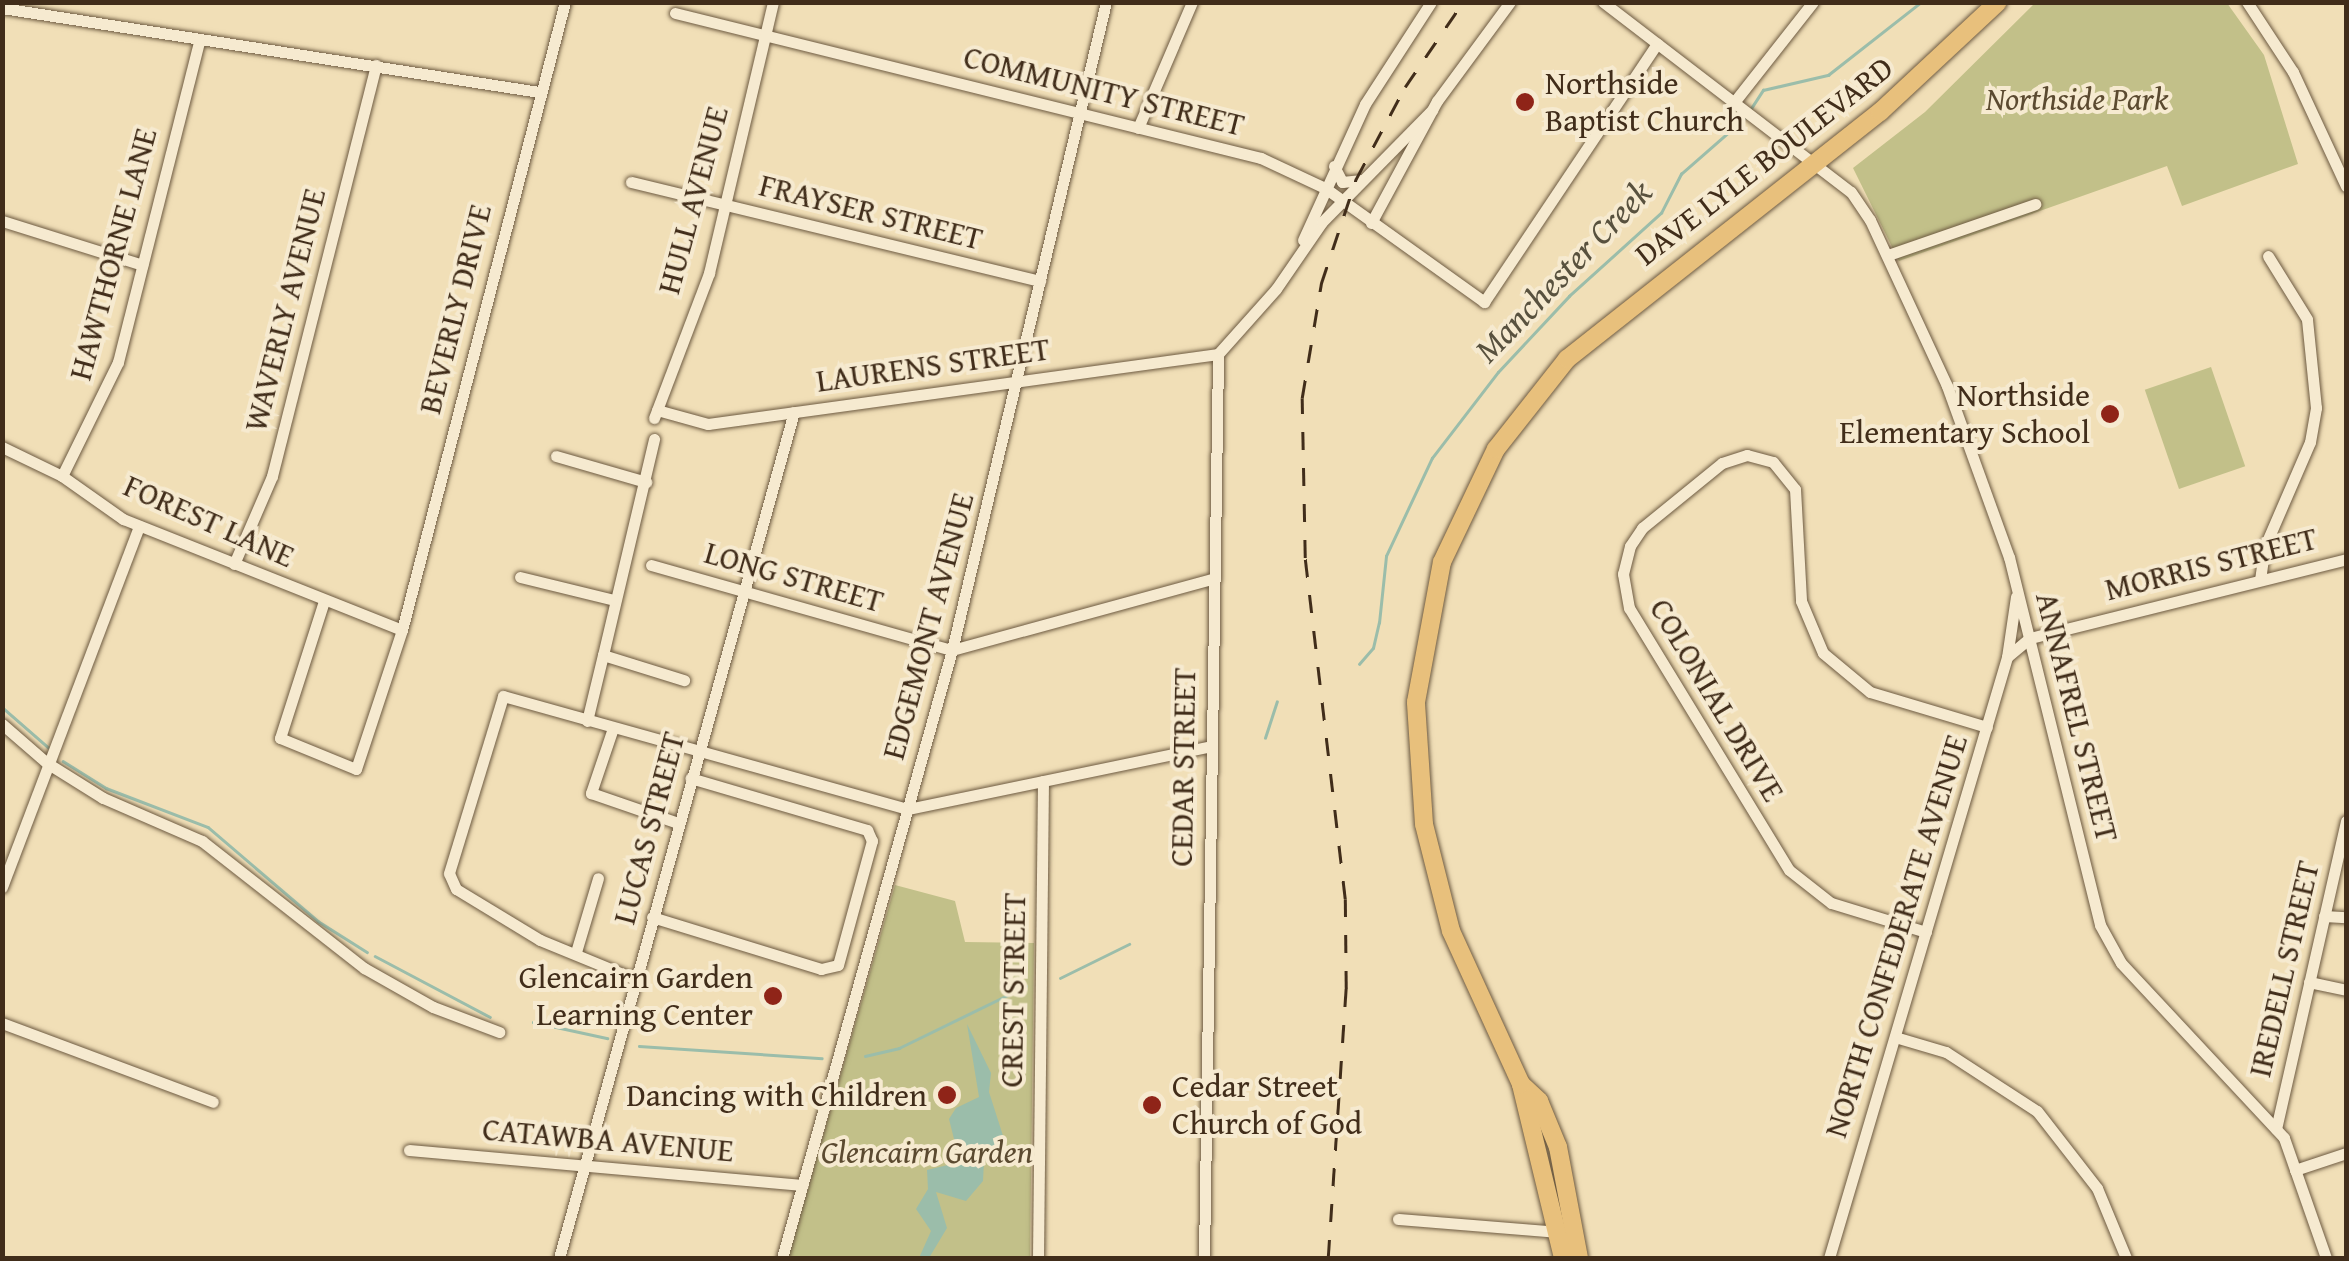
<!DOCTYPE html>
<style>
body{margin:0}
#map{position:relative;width:2349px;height:1261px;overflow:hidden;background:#f1dfb7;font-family:"Gentium Book Plus",serif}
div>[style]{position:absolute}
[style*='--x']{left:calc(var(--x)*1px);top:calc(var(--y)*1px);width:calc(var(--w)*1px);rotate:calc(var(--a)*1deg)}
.green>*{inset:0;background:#c2c089;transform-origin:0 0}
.water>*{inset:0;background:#9bbdaa}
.stream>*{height:2.5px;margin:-1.25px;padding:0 1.25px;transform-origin:1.25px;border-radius:1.25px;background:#9bbdaa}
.roads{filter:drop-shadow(0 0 2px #6d5a41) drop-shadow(0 0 2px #6d5a41)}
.minor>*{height:11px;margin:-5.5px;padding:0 5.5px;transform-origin:5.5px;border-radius:5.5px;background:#f6ead0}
.primary>*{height:18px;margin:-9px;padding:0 9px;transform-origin:9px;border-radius:9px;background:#e8c07c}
.rail>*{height:2.5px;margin-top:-1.25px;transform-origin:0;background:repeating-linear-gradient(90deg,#412d1a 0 18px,transparent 0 36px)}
.dots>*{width:28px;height:28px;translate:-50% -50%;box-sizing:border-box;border:5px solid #f6ead0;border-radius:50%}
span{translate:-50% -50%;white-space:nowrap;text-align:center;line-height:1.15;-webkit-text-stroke:8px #f6ead0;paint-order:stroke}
.poi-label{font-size:32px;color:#412d1a}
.left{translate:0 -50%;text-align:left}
.right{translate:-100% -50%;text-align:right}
.street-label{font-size:32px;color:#412d1a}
.park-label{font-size:32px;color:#5b4a30;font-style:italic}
.water-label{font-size:35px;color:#58513e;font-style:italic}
.frame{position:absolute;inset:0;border:5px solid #412d1a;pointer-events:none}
</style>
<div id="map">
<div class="green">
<i style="clip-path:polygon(2036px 2px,2227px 3px,2264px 55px,2298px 164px,2182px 206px,2167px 166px,1899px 261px,1853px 168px,1925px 112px)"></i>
<i style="left:2211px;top:367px;width:105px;height:70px;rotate:71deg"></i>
<i style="clip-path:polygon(895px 885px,955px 901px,965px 942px,1034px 943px,1030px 1258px,788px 1258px)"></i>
</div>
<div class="water">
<i style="clip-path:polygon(967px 1024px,991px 1073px,989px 1092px,1005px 1142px,984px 1161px,983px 1181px,966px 1201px,936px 1192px,947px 1228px,929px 1258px,919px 1258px,931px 1231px,916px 1209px,928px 1189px,927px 1170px,977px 1158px,954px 1139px,949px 1119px,956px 1108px,979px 1097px)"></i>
</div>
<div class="stream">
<i style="--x:1750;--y:110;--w:24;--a:-57"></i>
<i style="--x:1763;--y:90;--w:67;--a:-13"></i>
<i style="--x:1828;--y:75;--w:118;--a:-38.1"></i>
<i style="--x:1359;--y:664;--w:21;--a:-49"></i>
<i style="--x:1373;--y:648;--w:26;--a:-77"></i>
<i style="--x:1379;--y:623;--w:67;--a:-84"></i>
<i style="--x:1386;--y:556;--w:108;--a:-64.9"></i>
<i style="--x:1432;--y:458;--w:108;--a:-52.5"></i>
<i style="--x:1498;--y:372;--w:104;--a:-46.9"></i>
<i style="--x:1569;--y:296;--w:124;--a:-42.1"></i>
<i style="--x:1661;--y:213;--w:44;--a:-62.9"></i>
<i style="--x:1681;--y:174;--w:86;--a:-41.2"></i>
<i style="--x:2;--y:707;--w:61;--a:41"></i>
<i style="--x:1265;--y:738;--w:38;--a:-72"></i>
<i style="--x:63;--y:761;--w:51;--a:32.1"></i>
<i style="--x:106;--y:788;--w:109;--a:20.9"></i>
<i style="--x:208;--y:827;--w:145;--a:40.5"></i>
<i style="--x:318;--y:921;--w:58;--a:32.3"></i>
<i style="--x:375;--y:956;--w:130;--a:27.9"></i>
<i style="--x:1060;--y:978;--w:77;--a:-26.2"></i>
<i style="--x:533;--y:1022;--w:76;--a:12.2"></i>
<i style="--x:639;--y:1046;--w:183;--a:3.8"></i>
<i style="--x:865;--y:1056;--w:35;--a:-13"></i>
<i style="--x:899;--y:1048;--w:141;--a:-26"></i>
</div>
<div class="roads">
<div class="minor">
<i style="--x:1603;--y:2;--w:312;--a:37.5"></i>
<i style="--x:1851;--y:192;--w:34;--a:56"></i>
<i style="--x:1870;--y:220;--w:183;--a:65.1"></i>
<i style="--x:1947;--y:386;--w:182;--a:70.1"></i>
<i style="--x:2009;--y:557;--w:379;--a:76.1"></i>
<i style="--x:2100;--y:925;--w:43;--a:61.1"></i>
<i style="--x:2121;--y:963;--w:239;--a:47"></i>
<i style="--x:2284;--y:1138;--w:127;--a:70.7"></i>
<i style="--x:2247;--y:2;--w:84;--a:56.7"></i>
<i style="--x:2293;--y:72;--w:126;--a:65.1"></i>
<i style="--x:2;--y:8;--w:544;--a:8.89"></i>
<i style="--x:675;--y:13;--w:604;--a:13.9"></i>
<i style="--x:1261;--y:158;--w:71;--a:25.1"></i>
<i style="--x:1325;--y:188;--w:196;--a:35.6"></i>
<i style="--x:1484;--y:302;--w:311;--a:-56.2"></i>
<i style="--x:1735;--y:101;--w:126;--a:-51.8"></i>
<i style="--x:1138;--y:128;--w:137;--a:-66.8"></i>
<i style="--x:1334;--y:166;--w:18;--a:63"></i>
<i style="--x:1342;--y:182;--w:20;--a:-6"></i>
<i style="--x:631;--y:182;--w:421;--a:13.6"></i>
<i style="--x:2;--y:221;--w:147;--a:17.4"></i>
<i style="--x:1371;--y:223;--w:139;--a:-61.6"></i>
<i style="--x:1437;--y:101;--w:123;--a:-53.6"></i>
<i style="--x:1303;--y:240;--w:149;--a:-65.5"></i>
<i style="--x:1365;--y:104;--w:121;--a:-57.1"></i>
<i style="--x:1888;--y:255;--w:156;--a:-19.1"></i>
<i style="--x:657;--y:410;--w:53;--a:15.4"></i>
<i style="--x:708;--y:424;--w:515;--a:-7.82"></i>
<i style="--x:654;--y:418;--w:155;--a:-69.2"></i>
<i style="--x:709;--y:273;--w:278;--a:-76.7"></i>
<i style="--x:2;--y:447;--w:67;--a:25.8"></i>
<i style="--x:62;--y:476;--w:75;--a:35.2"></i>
<i style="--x:123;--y:519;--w:300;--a:21.7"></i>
<i style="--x:556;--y:456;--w:94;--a:16.1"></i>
<i style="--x:62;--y:476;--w:127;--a:-63.8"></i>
<i style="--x:118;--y:362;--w:333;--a:-75.8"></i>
<i style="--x:234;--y:564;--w:96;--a:-66.6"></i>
<i style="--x:272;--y:476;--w:424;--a:-75.8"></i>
<i style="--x:651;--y:565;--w:313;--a:15.8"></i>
<i style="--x:952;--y:650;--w:270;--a:-15.3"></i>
<i style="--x:520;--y:577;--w:97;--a:13.7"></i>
<i style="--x:2260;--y:580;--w:34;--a:-82"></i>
<i style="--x:2265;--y:546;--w:113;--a:-66.6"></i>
<i style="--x:2310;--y:442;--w:35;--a:-80"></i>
<i style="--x:2316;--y:408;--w:89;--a:-95.8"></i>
<i style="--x:2307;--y:319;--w:74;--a:-121.8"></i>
<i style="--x:324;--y:601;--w:144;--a:107.8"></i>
<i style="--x:280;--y:738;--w:82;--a:22.2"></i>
<i style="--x:356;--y:769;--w:146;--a:-71.7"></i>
<i style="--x:402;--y:630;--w:649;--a:-75.45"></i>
<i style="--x:603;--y:655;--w:222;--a:-76.7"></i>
<i style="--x:2007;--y:657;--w:61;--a:-81.5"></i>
<i style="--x:587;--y:721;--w:68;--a:-76.4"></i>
<i style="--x:603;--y:655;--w:85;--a:17.2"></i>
<i style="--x:2;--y:724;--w:60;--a:40.9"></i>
<i style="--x:47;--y:763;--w:66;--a:32"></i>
<i style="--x:103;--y:798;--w:108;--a:23.5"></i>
<i style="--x:202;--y:841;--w:206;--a:38.1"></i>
<i style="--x:364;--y:968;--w:79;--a:29.5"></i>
<i style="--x:433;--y:1007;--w:71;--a:20.7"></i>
<i style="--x:613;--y:728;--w:69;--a:108.7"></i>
<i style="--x:591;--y:793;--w:92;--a:19"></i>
<i style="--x:2;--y:887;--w:386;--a:-69.2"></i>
<i style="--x:2324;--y:916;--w:22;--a:3"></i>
<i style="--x:652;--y:917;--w:177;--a:17.1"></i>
<i style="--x:821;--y:969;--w:17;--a:-13"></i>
<i style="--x:838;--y:965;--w:129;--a:-74.7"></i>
<i style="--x:872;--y:841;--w:12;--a:-114"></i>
<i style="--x:867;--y:830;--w:184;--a:-163.6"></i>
<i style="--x:1926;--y:932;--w:99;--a:-163"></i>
<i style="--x:1831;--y:903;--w:53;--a:-141.8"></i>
<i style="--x:1789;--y:870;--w:307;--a:-121.4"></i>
<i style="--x:1629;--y:608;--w:35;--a:-100"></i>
<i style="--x:1623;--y:574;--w:29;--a:-76"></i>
<i style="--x:1630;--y:546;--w:22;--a:-56"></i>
<i style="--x:1642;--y:528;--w:103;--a:-39.1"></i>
<i style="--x:1722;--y:463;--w:26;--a:-18"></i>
<i style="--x:1747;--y:455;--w:27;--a:15"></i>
<i style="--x:1773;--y:462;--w:35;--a:51"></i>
<i style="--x:1795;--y:489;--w:112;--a:86.9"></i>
<i style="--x:1801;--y:601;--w:56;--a:67.1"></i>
<i style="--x:1823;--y:653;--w:61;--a:39.7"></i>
<i style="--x:1870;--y:692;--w:122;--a:16.7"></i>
<i style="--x:576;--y:952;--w:77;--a:-73.4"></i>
<i style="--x:635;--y:979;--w:103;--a:-157.7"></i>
<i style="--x:540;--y:940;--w:98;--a:-148.7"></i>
<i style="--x:456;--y:889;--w:17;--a:-114"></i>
<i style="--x:449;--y:873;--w:185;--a:-73"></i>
<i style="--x:503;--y:696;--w:420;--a:15.6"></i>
<i style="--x:908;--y:809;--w:309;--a:-11.7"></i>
<i style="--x:2309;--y:982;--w:38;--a:12"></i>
<i style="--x:2;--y:1023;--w:225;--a:20.5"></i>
<i style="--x:1895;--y:1037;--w:53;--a:16.4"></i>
<i style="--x:1946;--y:1052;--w:108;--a:33"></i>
<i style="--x:2037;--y:1111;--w:98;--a:52.1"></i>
<i style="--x:2097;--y:1188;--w:76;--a:67.5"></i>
<i style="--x:2276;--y:1129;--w:316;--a:-77.2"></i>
<i style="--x:409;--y:1150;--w:395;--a:5.1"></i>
<i style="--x:2295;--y:1170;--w:54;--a:-18.4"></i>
<i style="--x:1398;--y:1219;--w:162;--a:4.6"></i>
<i style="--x:559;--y:1258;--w:878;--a:-74.48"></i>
<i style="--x:782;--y:1258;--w:631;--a:-74.38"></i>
<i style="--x:952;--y:650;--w:666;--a:-76.63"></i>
<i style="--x:1038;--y:1258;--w:477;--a:-89.4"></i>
<i style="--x:1204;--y:1258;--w:904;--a:-89.11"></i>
<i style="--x:1218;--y:354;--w:87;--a:-48.3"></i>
<i style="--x:1276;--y:289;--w:81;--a:-55.5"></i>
<i style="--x:1322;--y:222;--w:157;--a:-45.5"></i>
<i style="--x:1829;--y:1258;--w:627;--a:-73.5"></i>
<i style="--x:2007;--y:657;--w:30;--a:-40"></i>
<i style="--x:2030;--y:638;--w:326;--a:-14"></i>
</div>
<div class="primary">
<i style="--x:1521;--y:1084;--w:25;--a:43"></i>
<i style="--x:1539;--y:1101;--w:50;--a:67.6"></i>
<i style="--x:1558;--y:1147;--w:113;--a:79.3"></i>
<i style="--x:1563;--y:1258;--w:179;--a:-103.6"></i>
<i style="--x:1521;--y:1084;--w:168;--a:-114.6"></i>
<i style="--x:1451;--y:931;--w:110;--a:-104.2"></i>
<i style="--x:1424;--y:824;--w:122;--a:-93.8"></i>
<i style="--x:1416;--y:702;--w:142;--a:-79.5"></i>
<i style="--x:1442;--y:562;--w:125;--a:-64.5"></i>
<i style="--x:1496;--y:449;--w:115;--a:-51.7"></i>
<i style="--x:1567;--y:359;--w:399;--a:-38.3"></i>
<i style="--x:1880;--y:112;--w:161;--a:-43"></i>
</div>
</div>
<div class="rail">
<i style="--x:1328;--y:1258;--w:270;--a:-86.2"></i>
<i style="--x:1346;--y:989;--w:90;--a:-90.6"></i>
<i style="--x:1345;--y:899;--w:343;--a:-96.7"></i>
<i style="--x:1305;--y:558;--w:160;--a:-91.1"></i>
<i style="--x:1302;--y:398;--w:116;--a:-80.5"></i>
<i style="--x:1321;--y:284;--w:111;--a:-71.6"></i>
<i style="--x:1356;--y:179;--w:104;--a:-62"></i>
<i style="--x:1405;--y:87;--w:103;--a:-55.7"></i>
</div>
<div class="dots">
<i style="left:1525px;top:102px;background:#8f2418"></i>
<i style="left:2110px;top:414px;background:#8f2418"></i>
<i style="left:773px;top:996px;background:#8f2418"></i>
<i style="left:947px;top:1095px;background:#8f2418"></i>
<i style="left:1152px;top:1105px;background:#8f2418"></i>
</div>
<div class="poi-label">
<span class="left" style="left:1545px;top:102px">Northside<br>Baptist Church</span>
<span class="right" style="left:2090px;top:414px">Northside<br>Elementary School</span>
<span class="right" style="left:753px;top:996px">Glencairn Garden<br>Learning Center</span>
<span class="left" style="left:1172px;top:1105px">Cedar Street<br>Church of God</span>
<span class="right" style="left:927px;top:1095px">Dancing with Children</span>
</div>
<div class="street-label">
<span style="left:1104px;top:91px;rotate:14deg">COMMUNITY STREET</span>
<span style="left:1764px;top:161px;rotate:-38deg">DAVE LYLE BOULEVARD</span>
<span style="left:693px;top:200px;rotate:-75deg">HULL AVENUE</span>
<span style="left:871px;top:212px;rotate:14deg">FRAYSER STREET</span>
<span style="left:113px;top:254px;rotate:-75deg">HAWTHORNE LANE</span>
<span style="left:455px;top:309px;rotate:-76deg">BEVERLY DRIVE</span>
<span style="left:285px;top:310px;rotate:-76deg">WAVERLY AVENUE</span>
<span style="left:933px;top:365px;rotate:-8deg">LAURENS STREET</span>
<span style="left:209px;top:521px;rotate:24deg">FOREST LANE</span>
<span style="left:2211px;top:564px;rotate:-14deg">MORRIS STREET</span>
<span style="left:794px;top:577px;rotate:16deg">LONG STREET</span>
<span style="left:928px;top:626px;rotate:-75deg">EDGEMONT AVENUE</span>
<span style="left:1717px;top:700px;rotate:59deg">COLONIAL DRIVE</span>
<span style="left:2077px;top:717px;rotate:76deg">ANNAFREL STREET</span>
<span style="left:1183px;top:767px;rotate:-89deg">CEDAR STREET</span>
<span style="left:649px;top:828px;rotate:-75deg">LUCAS STREET</span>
<span style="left:1896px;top:936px;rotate:-73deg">NORTH CONFEDERATE AVENUE</span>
<span style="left:2284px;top:969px;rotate:-77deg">IREDELL STREET</span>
<span style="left:1013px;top:990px;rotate:-89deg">CREST STREET</span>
<span style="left:608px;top:1140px;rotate:5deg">CATAWBA AVENUE</span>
</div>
<div class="park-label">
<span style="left:2077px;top:99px">Northside Park</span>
<span style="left:927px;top:1152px">Glencairn Garden</span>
</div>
<div class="water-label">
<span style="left:1563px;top:271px;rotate:-46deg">Manchester Creek</span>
</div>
<div class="frame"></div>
</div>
